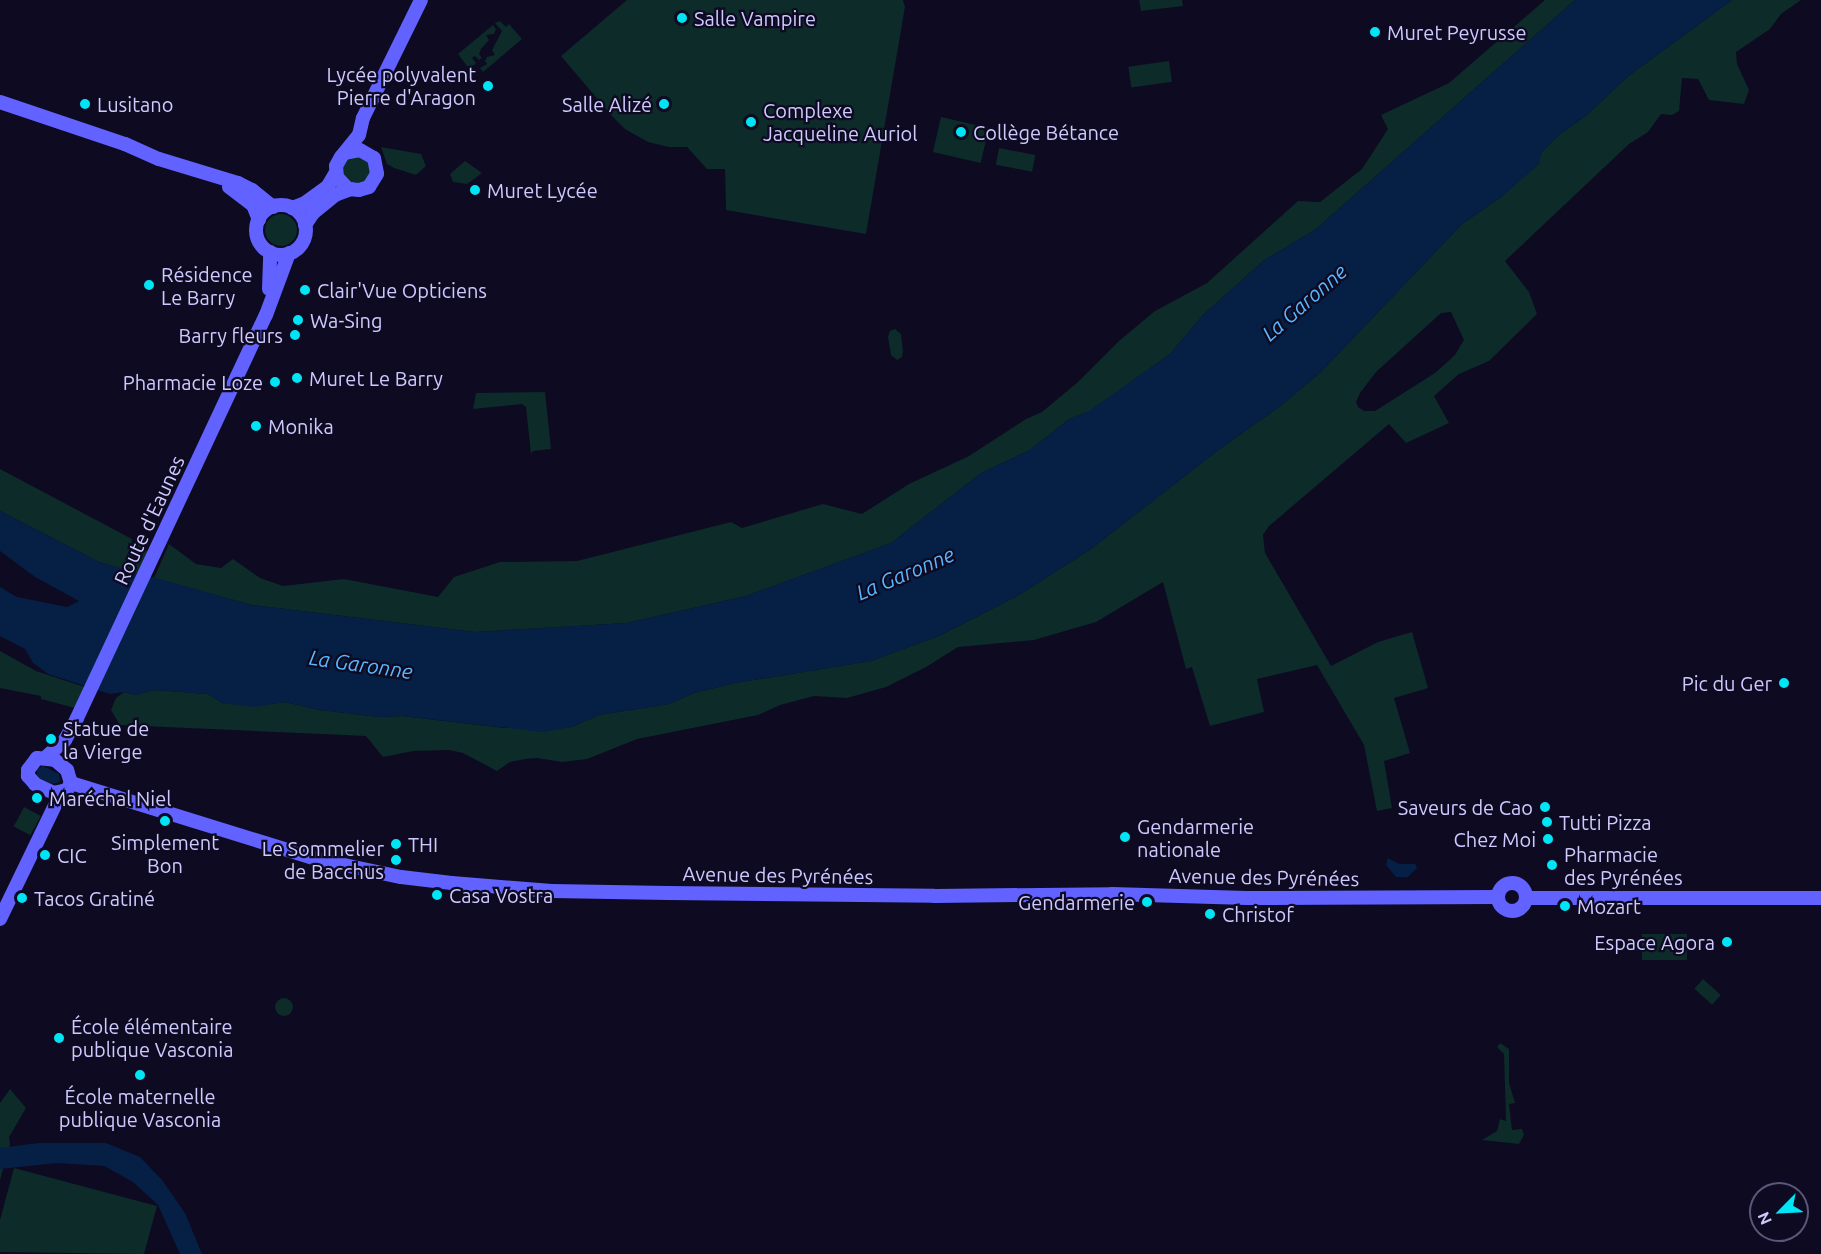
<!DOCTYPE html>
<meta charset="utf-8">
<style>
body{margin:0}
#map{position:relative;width:1821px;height:1254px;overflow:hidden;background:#0d0a21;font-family:Ubuntu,sans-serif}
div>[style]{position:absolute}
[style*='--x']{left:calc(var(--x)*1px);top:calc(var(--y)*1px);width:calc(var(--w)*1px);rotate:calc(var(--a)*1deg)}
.green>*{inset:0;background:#0d2b29;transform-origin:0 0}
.round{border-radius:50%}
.water>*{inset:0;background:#061f44}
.secondary>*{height:14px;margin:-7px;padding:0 7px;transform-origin:7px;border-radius:7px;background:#6162ff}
.secondary>.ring{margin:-7px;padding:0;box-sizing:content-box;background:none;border:14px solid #6162ff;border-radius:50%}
.dots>*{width:16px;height:16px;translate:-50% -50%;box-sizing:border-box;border:3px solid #0d0a21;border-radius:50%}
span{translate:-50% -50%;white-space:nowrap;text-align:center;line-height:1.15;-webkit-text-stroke:4.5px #0d0a21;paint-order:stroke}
.poi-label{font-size:20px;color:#cecaff}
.left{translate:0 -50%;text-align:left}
.right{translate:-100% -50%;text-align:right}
.street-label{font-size:20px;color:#cecaff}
.water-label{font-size:21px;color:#58b7ff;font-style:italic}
.north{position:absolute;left:1749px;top:1182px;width:60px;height:60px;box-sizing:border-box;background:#0d0a21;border:2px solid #5a577a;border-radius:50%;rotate:246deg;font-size:16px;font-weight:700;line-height:24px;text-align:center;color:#cecaff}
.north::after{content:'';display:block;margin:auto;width:21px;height:27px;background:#00e5f5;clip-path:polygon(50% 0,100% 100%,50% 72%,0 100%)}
</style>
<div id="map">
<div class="green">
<i style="clip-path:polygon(627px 0,903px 0,905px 7px,866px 234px,726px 210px,725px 169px,707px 169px,687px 147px,669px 147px,648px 142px,625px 129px,611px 115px,561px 56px)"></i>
<i style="clip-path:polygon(1139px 0,1182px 0,1183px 6px,1141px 11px)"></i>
<i style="clip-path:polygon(1545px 0,1575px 0,1316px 229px,1263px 261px,1203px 315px,1170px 354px,1089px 412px,1069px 419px,1030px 450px,981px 473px,891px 543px,746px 596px,627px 623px,475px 632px,252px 605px,154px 578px,169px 544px,196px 564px,221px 568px,233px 559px,260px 578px,283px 586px,344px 579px,438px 597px,454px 577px,500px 562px,577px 561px,731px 522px,742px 528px,823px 504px,862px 514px,909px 484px,969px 456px,1026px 419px,1042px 412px,1078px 382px,1119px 341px,1155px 311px,1207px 283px,1298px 201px,1320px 202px,1362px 169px,1388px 129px,1381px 115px,1449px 83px)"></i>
<i style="clip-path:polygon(evenodd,1732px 0,1801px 0,1781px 14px,1770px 29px,1736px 52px,1737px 64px,1749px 90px,1744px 104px,1709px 100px,1698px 79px,1682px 78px,1679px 111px,1672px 115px,1661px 114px,1648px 132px,1629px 144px,1505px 261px,1529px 292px,1537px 314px,1489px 361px,1459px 374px,1434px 396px,1449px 423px,1406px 443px,1389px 424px,1269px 526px,1263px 535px,1265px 553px,1331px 666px,1378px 642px,1412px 632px,1428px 688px,1394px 698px,1410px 753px,1384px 761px,1392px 808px,1377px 811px,1364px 745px,1317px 665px,1257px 679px,1264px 712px,1210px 726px,1192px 667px,1186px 669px,1163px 582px,1096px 622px,1034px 640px,958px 647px,926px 667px,886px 687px,847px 698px,814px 696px,780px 705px,758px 715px,637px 739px,587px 759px,562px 762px,537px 758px,525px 759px,510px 762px,497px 771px,463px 753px,449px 750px,413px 751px,383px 757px,366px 736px,120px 725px,111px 710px,116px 698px,124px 692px,135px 695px,155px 690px,208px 694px,222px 703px,254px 706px,285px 702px,320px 710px,379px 717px,402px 716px,505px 728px,572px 727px,599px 715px,669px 704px,694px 693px,735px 683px,871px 661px,941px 635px,1019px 595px,1091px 549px,1217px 451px,1279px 407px,1320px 373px,1462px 224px,1500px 198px,1538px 164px,1541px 153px,1560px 134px,1587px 115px,1627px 77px,1732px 0,1451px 312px,1464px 340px,1455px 355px,1435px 373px,1375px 411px,1364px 411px,1358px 407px,1356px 402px,1360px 393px,1376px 372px,1441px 313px,1451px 312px)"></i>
<i style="clip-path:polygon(500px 21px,506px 27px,509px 24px,522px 39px,483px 72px,480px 68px,487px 64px,485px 61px,487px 57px,495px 55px,492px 50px,502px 31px,495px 23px)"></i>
<i style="clip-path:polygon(493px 25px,496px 29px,494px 34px,486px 35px,489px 40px,481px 49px,479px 54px,482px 58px,479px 60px,475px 56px,472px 58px,476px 63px,470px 70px,458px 54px)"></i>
<i style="left:1169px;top:61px;width:21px;height:41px;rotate:82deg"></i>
<i style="left:941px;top:117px;width:49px;height:36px;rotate:13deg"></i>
<i style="clip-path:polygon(381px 147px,421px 154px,426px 166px,416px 175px,394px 168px,387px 164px)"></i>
<i style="left:999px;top:148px;width:37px;height:17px;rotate:11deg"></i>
<i class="round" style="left:343px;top:156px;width:28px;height:28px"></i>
<i style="clip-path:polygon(465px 161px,482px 173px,467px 184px,453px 182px,450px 174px)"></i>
<i class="round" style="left:265px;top:214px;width:32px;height:32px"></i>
<i style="clip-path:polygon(895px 329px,901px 334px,903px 352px,902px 357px,897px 360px,891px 355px,888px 337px,890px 331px)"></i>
<i style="clip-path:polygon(545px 392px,551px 449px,533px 451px,531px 454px,526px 407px,522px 404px,473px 409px,476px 393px)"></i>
<i style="clip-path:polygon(0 469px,132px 539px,131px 547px,136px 549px,139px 544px,149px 553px,140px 574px,99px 562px,0 511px)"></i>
<i style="clip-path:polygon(0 651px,36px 671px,85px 687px,75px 708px,41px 699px,41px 696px,0 688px)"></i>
<i style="left:24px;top:807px;width:19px;height:22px;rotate:28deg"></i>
<i style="left:1687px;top:934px;width:26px;height:45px;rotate:90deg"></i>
<i style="left:1703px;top:979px;width:24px;height:13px;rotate:42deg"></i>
<i class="round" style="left:275px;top:998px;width:18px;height:18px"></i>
<i style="clip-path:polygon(1500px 1043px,1509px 1049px,1509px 1083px,1515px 1103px,1509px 1104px,1512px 1130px,1522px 1129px,1524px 1135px,1519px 1144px,1482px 1140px,1497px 1131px,1500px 1119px,1506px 1121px,1504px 1054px,1497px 1047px)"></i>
<i style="clip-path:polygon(10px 1089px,26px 1108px,9px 1137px,10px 1144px,0 1180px,0 1103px)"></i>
<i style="clip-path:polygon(14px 1168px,157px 1206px,144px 1254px,0 1252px,0 1220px)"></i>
</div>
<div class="water">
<i style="clip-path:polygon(1575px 0,1732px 0,1627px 77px,1587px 115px,1560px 134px,1541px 153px,1539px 164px,1500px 198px,1462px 224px,1320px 373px,1279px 407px,1217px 451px,1091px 549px,1019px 595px,941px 635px,871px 661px,735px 683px,694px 693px,669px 704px,599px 715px,572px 727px,542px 732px,402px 716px,379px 717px,320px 710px,285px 702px,254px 707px,222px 703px,208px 694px,155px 690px,135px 695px,124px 692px,110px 694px,48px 674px,33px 663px,25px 649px,0 636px,0 587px,17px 597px,67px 607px,79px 601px,35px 577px,0 551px,0 511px,99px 562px,252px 605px,475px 632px,627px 623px,746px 596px,891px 543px,981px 473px,1030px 450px,1069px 419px,1089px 411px,1170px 354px,1203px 315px,1263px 261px,1316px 229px)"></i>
<i style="clip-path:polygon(43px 766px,59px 774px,60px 782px,52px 784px,37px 777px,37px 769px)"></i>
<i style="clip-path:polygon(1388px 858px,1399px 864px,1415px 864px,1417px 868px,1408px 877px,1396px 877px,1386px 865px)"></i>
<i style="clip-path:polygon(38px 1143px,106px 1143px,140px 1157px,162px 1180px,185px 1213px,202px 1254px,180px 1254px,158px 1205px,133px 1182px,104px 1166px,57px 1163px,0 1169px,0 1148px)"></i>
</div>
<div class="secondary">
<i style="--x:0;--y:102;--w:132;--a:18.6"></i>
<i style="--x:125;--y:144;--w:37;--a:24"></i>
<i style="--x:159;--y:159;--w:83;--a:16.9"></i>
<i style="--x:238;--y:183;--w:16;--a:27"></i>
<i style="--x:252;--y:190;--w:27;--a:39"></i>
<i style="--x:345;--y:153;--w:15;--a:-11"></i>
<i style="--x:360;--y:150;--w:16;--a:30"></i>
<i style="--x:374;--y:158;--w:16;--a:79"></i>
<i style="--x:377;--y:174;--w:15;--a:122"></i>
<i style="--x:369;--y:187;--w:10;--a:163"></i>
<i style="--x:359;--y:190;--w:11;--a:-175"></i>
<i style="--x:348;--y:189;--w:16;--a:-133"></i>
<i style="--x:337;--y:177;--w:11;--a:-95"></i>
<i style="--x:336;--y:166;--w:10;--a:-61"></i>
<i style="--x:341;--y:157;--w:28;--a:-51"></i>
<i style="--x:359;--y:135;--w:17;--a:-77"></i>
<i style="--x:363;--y:118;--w:131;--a:-63.8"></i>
<i style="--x:229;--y:187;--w:30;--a:37"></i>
<i style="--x:253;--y:205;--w:16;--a:68"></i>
<i class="ring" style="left:256px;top:205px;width:36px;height:36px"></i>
<i style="--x:292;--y:208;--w:14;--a:-21"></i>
<i style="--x:305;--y:203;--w:29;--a:-36"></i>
<i style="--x:328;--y:186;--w:16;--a:-60"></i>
<i style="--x:305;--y:225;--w:14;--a:-56"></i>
<i style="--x:313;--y:213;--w:28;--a:-39"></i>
<i style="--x:335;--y:195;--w:17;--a:-21"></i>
<i style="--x:269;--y:289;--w:37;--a:-88"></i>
<i style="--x:37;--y:758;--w:18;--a:6"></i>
<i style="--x:55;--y:760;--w:16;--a:40"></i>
<i style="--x:67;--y:770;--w:14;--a:73"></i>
<i style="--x:71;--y:783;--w:8;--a:120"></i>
<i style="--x:67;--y:790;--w:13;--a:167"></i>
<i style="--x:54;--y:793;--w:21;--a:-155"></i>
<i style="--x:35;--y:784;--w:11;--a:-131"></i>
<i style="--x:28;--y:776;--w:6;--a:-90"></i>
<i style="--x:28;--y:770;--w:15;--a:-53"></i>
<i style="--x:45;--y:758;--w:27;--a:-42"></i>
<i style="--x:65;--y:740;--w:25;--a:-61"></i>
<i style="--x:77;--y:718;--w:445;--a:-64.9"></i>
<i style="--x:266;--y:315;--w:66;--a:-69.6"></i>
<i style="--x:71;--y:783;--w:257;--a:17.2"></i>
<i style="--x:316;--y:859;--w:87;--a:12"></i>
<i style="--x:401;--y:877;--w:51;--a:6.7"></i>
<i style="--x:452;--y:883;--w:100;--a:4.6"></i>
<i style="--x:552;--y:891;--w:116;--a:1"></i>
<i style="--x:668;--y:893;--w:266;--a:0.6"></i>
<i style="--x:934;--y:896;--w:178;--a:-0.6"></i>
<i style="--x:1112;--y:894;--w:135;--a:1.7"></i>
<i style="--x:1247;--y:898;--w:251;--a:-0.2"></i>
<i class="ring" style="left:1498px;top:883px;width:14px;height:14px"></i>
<i style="--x:1527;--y:898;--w:294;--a:0"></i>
<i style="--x:0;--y:919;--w:140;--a:-64.2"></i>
</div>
<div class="dots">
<i style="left:682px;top:18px;background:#00e5f5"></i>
<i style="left:1375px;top:32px;background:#00e5f5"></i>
<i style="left:488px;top:86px;background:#00e5f5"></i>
<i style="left:85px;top:104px;background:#00e5f5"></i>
<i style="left:664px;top:104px;background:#00e5f5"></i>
<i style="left:751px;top:122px;background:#00e5f5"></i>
<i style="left:961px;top:132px;background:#00e5f5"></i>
<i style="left:475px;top:190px;background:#00e5f5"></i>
<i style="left:149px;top:285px;background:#00e5f5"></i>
<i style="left:305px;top:290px;background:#00e5f5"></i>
<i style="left:298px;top:320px;background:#00e5f5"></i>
<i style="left:295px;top:335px;background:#00e5f5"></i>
<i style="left:297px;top:378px;background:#00e5f5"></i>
<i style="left:275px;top:382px;background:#00e5f5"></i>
<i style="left:256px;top:426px;background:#00e5f5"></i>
<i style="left:1784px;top:683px;background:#00e5f5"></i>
<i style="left:51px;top:739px;background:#00e5f5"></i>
<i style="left:37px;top:798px;background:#00e5f5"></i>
<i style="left:1545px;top:807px;background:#00e5f5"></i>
<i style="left:165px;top:821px;background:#00e5f5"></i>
<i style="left:1547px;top:822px;background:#00e5f5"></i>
<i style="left:1125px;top:837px;background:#00e5f5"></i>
<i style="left:1548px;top:839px;background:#00e5f5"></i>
<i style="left:396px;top:844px;background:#00e5f5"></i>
<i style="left:45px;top:855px;background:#00e5f5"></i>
<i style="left:396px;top:860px;background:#00e5f5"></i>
<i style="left:1552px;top:865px;background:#00e5f5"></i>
<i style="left:437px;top:895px;background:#00e5f5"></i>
<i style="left:22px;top:898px;background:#00e5f5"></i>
<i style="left:1147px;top:902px;background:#00e5f5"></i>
<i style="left:1565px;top:906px;background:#00e5f5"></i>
<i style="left:1210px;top:914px;background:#00e5f5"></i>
<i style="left:1727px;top:942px;background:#00e5f5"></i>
<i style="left:59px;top:1038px;background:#00e5f5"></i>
<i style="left:140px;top:1075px;background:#00e5f5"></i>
</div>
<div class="poi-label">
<span class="left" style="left:694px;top:18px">Salle Vampire</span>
<span class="left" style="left:1387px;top:32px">Muret Peyrusse</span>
<span class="right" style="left:476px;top:86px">Lycée polyvalent<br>Pierre d'Aragon</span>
<span class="left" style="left:97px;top:104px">Lusitano</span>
<span class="right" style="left:652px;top:104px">Salle Alizé</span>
<span class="left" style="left:763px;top:122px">Complexe<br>Jacqueline Auriol</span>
<span class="left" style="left:973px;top:132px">Collège Bétance</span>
<span class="left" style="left:487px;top:190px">Muret Lycée</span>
<span class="left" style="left:161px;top:286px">Résidence<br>Le Barry</span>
<span class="left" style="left:317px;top:290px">Clair'Vue Opticiens</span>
<span class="left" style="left:310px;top:320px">Wa-Sing</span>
<span class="right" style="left:283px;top:335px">Barry fleurs</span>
<span class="left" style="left:309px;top:378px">Muret Le Barry</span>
<span class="right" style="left:263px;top:382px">Pharmacie Loze</span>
<span class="left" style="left:268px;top:426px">Monika</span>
<span class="right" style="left:1772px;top:683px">Pic du Ger</span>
<span class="left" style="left:63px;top:740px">Statue de<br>la Vierge</span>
<span class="left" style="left:49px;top:798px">Maréchal Niel</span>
<span class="right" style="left:1533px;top:807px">Saveurs de Cao</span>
<span class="left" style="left:1559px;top:822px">Tutti Pizza</span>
<span class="left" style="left:1137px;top:838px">Gendarmerie<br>nationale</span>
<span class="right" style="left:1536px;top:839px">Chez Moi</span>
<span style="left:165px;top:854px">Simplement<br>Bon</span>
<span class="left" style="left:408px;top:844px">THI</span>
<span class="right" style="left:384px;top:860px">Le Sommelier<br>de Bacchus</span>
<span class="left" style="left:1564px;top:866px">Pharmacie<br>des Pyrénées</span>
<span class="left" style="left:57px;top:855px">CIC</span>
<span class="left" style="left:449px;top:895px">Casa Vostra</span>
<span class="left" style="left:34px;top:898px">Tacos Gratiné</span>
<span class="right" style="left:1135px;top:902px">Gendarmerie</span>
<span class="left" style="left:1577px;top:906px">Mozart</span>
<span class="left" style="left:1222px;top:914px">Christof</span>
<span class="right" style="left:1715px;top:942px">Espace Agora</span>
<span class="left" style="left:71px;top:1038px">École élémentaire<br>publique Vasconia</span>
<span style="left:140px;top:1108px">École maternelle<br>publique Vasconia</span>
</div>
<div class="street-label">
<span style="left:149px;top:520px;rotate:-65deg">Route d'Eaunes</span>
<span style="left:778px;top:875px;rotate:1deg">Avenue des Pyrénées</span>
<span style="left:1264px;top:877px;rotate:1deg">Avenue des Pyrénées</span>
</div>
<div class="water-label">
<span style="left:1304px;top:302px;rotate:-41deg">La Garonne</span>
<span style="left:905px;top:573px;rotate:-23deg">La Garonne</span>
<span style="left:361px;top:664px;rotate:8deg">La Garonne</span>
</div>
<div class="north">N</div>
</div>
